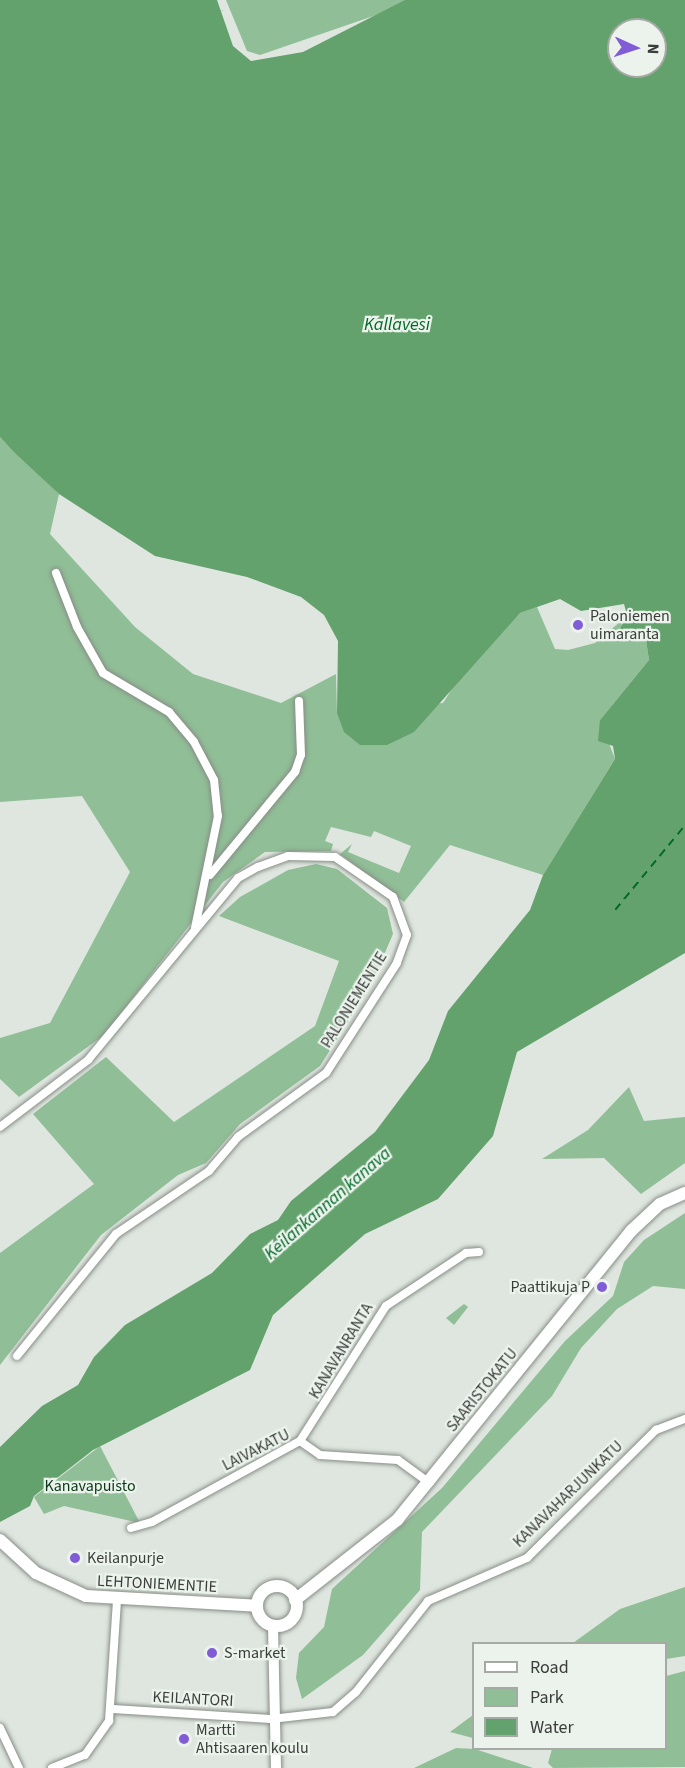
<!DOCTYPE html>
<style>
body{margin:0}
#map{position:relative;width:685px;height:1768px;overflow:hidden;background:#dfe6df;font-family:"Source Sans 3",sans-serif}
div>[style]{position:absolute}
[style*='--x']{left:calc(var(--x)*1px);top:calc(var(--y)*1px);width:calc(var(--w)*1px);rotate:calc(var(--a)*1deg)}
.green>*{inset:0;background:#90be96}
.water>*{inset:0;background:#63a16d}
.ferry>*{height:1.5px;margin-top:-0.75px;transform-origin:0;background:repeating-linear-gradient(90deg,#006927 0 8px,transparent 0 14px)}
.roads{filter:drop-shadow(0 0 2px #878d87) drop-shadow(0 0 2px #878d87)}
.minor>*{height:8px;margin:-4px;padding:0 4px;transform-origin:4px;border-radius:4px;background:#fff}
.tertiary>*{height:10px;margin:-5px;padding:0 5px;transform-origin:5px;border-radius:5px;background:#fff}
.secondary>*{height:12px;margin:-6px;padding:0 6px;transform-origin:6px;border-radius:6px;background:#fff}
.secondary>.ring{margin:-6px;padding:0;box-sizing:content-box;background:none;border:12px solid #fff;border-radius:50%}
.dots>*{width:16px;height:16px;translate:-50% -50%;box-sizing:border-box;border:3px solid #ecf3ed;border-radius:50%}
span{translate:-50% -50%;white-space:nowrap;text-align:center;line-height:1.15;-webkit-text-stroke:4.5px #ecf3ed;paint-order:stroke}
.poi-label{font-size:16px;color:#3a3d3a}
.left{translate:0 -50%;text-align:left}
.right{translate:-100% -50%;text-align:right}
.street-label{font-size:16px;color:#3a3d3a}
.park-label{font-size:16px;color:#083815}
.water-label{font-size:18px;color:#006927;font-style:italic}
.legend{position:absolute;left:472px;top:1642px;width:195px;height:108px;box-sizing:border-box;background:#ecf3ed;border:2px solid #a5aaa5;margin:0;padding:8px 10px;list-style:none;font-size:18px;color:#3a3d3a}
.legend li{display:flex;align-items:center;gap:12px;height:30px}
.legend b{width:30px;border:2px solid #a5aaa5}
.north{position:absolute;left:607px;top:18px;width:60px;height:60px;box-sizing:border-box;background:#ecf3ed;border:2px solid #a5aaa5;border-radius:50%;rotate:93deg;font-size:16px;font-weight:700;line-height:24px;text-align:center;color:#3a3d3a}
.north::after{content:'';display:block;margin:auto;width:21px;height:27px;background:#805cd6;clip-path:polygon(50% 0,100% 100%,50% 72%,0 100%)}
</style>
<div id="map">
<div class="green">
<i style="clip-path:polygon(226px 0,420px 0,260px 55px,247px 51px)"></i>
<i style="clip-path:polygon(0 437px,59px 494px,50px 534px,135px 627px,193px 674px,281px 703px,336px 674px,337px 713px,443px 703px,463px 672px,520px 613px,537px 607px,555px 649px,568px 650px,595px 643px,627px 616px,621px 624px,646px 640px,649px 660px,600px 720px,615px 759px,543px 875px,450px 845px,404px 902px,340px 854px,352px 844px,348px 852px,399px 873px,411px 846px,374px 831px,371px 837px,331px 827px,325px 841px,333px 844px,331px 851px,265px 852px,223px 882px,104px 1035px,19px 1097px,0 1079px,0 1038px,50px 1023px,130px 872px,82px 796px,0 802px)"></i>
<i style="clip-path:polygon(316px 864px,337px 869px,387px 908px,393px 934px,371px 985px,320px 1066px,240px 1124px,206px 1163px,178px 1175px,101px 1235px,0 1365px,0 1253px,94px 1184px,33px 1114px,106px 1057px,174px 1122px,315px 1026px,339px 961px,219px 916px,240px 897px,288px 870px)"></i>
<i style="clip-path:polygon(629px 1087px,644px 1121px,685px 1117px,685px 1163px,641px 1194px,604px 1158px,542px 1159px,588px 1130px)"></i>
<i style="clip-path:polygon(685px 1213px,685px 1289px,653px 1286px,617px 1309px,581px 1348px,552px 1396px,422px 1532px,420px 1590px,363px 1655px,302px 1699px,296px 1678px,299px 1653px,324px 1627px,332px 1589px,442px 1488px,565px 1341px,613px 1296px,624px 1262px,644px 1240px)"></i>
<i style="clip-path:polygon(464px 1304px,468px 1307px,454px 1325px,446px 1318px)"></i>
<i style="clip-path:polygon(100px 1446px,140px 1523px,64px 1506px,44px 1514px,34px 1497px)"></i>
<i style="clip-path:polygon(685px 1587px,685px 1656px,666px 1659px,666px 1644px,573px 1643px,620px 1609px)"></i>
<i style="clip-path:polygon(685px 1671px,685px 1767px,553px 1768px,548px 1763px,552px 1749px,666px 1748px,666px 1676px)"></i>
<i style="clip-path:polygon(473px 1715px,473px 1738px,450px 1732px)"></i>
<i style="clip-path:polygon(456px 1748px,475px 1749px,533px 1768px,414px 1768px)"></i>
</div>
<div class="water">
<i style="clip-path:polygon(evenodd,0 0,217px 0,233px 46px,251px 61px,303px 52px,405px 0,685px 0,685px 953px,517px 1052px,493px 1136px,438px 1199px,365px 1234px,273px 1315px,250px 1370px,93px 1450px,34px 1496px,30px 1506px,0 1522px,0 1447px,42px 1406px,78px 1385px,94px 1357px,125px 1325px,212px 1273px,250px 1234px,278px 1220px,291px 1201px,375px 1132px,429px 1060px,448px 1011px,530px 910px,543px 875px,615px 759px,613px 746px,598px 741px,600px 720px,649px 660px,646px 640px,620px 629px,627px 615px,624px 604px,581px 611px,560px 599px,520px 613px,414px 732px,387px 745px,360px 745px,344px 732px,337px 713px,338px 641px,324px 615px,301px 597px,247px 577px,155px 556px,59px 494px,16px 454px,0 437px,0 0,619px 30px,655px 30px,655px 66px,619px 66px,619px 30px)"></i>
</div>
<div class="ferry">
<i style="--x:615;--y:910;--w:110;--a:-50.5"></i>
</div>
<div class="roads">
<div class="minor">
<i style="--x:56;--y:573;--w:58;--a:68.7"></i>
<i style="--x:77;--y:627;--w:53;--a:60.5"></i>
<i style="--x:103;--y:673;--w:77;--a:30.6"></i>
<i style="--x:169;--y:712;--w:39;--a:50"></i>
<i style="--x:194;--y:742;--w:43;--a:62.2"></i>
<i style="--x:214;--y:780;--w:36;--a:84"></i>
<i style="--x:218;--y:816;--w:114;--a:101.6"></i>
<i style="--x:210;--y:875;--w:134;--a:-50.5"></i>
<i style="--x:295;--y:772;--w:18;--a:-71"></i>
<i style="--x:301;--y:755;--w:54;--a:-92.1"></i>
<i style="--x:0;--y:1127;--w:111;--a:-37.3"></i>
<i style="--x:88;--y:1060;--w:236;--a:-50.5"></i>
<i style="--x:238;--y:878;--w:23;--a:-29"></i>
<i style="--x:258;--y:867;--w:32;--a:-20"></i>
<i style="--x:288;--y:856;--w:47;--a:1.2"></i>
<i style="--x:335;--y:857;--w:70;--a:34.6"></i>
<i style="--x:393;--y:897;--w:40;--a:69.8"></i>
<i style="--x:407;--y:935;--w:30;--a:110"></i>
<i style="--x:397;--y:963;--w:131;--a:122.8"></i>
<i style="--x:326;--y:1073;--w:109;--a:144"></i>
<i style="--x:238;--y:1137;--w:45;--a:130.5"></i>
<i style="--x:209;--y:1171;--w:112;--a:145.9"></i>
<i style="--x:116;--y:1234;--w:157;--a:129.1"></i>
<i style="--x:300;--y:1441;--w:160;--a:-57.5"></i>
<i style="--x:386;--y:1306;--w:96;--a:-33.5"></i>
<i style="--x:466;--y:1253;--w:13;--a:-4"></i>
<i style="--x:131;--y:1528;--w:22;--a:-16"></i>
<i style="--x:152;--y:1522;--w:169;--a:-28.7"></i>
<i style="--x:300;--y:1441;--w:24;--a:35"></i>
<i style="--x:320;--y:1455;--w:78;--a:3.7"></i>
<i style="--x:398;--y:1460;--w:39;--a:36"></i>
<i style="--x:113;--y:1709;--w:158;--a:3.6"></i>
<i style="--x:271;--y:1719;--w:62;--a:-6.4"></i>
<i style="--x:333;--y:1712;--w:30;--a:-41"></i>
<i style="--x:356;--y:1692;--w:116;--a:-51.6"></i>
<i style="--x:428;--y:1601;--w:108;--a:-23.5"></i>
<i style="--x:527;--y:1558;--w:182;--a:-44.8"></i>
<i style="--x:656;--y:1430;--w:31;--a:-21"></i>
<i style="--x:0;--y:1728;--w:44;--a:64.6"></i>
<i style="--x:52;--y:1768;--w:35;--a:-22"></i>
<i style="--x:85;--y:1755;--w:42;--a:-54.8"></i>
<i style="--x:109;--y:1721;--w:122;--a:-86.2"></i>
</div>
<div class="tertiary">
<i style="--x:273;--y:1625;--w:143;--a:88.8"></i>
</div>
<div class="secondary">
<i style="--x:0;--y:1540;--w:49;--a:42.5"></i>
<i style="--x:36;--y:1573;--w:55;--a:24.7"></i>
<i style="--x:86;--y:1596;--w:171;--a:3.3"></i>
<i class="ring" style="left:257px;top:1586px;width:28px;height:28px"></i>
<i style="--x:295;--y:1600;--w:130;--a:-38.1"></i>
<i style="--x:397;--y:1520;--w:372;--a:-51"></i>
<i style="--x:631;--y:1231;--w:40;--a:-43"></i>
<i style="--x:660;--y:1204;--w:27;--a:-24"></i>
</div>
</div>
<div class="dots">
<i style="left:578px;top:625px;background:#805cd6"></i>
<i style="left:602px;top:1287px;background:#805cd6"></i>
<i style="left:75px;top:1558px;background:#805cd6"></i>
<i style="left:212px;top:1653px;background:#805cd6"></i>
<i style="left:184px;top:1739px;background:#805cd6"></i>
</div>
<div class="poi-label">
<span class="left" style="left:590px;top:625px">Paloniemen<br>uimaranta</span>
<span class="right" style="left:590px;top:1287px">Paattikuja P</span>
<span class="left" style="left:87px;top:1558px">Keilanpurje</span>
<span class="left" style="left:224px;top:1653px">S-market</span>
<span class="left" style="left:196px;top:1739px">Martti<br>Ahtisaaren koulu</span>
</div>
<div class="street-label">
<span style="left:354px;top:1000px;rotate:-58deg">PALONIEMENTIE</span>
<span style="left:341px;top:1351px;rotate:-59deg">KANAVANRANTA</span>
<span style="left:482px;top:1390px;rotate:-51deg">SAARISTOKATU</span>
<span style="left:256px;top:1450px;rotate:-27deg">LAIVAKATU</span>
<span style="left:568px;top:1494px;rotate:-44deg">KANAVAHARJUNKATU</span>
<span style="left:157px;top:1584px;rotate:3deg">LEHTONIEMENTIE</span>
<span style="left:193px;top:1699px;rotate:3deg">KEILANTORI</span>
</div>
<div class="park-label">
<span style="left:90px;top:1486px">Kanavapuisto</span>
</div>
<div class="water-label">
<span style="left:397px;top:325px">Kallavesi</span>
<span style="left:328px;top:1204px;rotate:-41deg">Keilankannan kanava</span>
</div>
<ul class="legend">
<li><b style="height:8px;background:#fff"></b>Road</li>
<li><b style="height:16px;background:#90be96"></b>Park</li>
<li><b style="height:16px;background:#63a16d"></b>Water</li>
</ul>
<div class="north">N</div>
</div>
